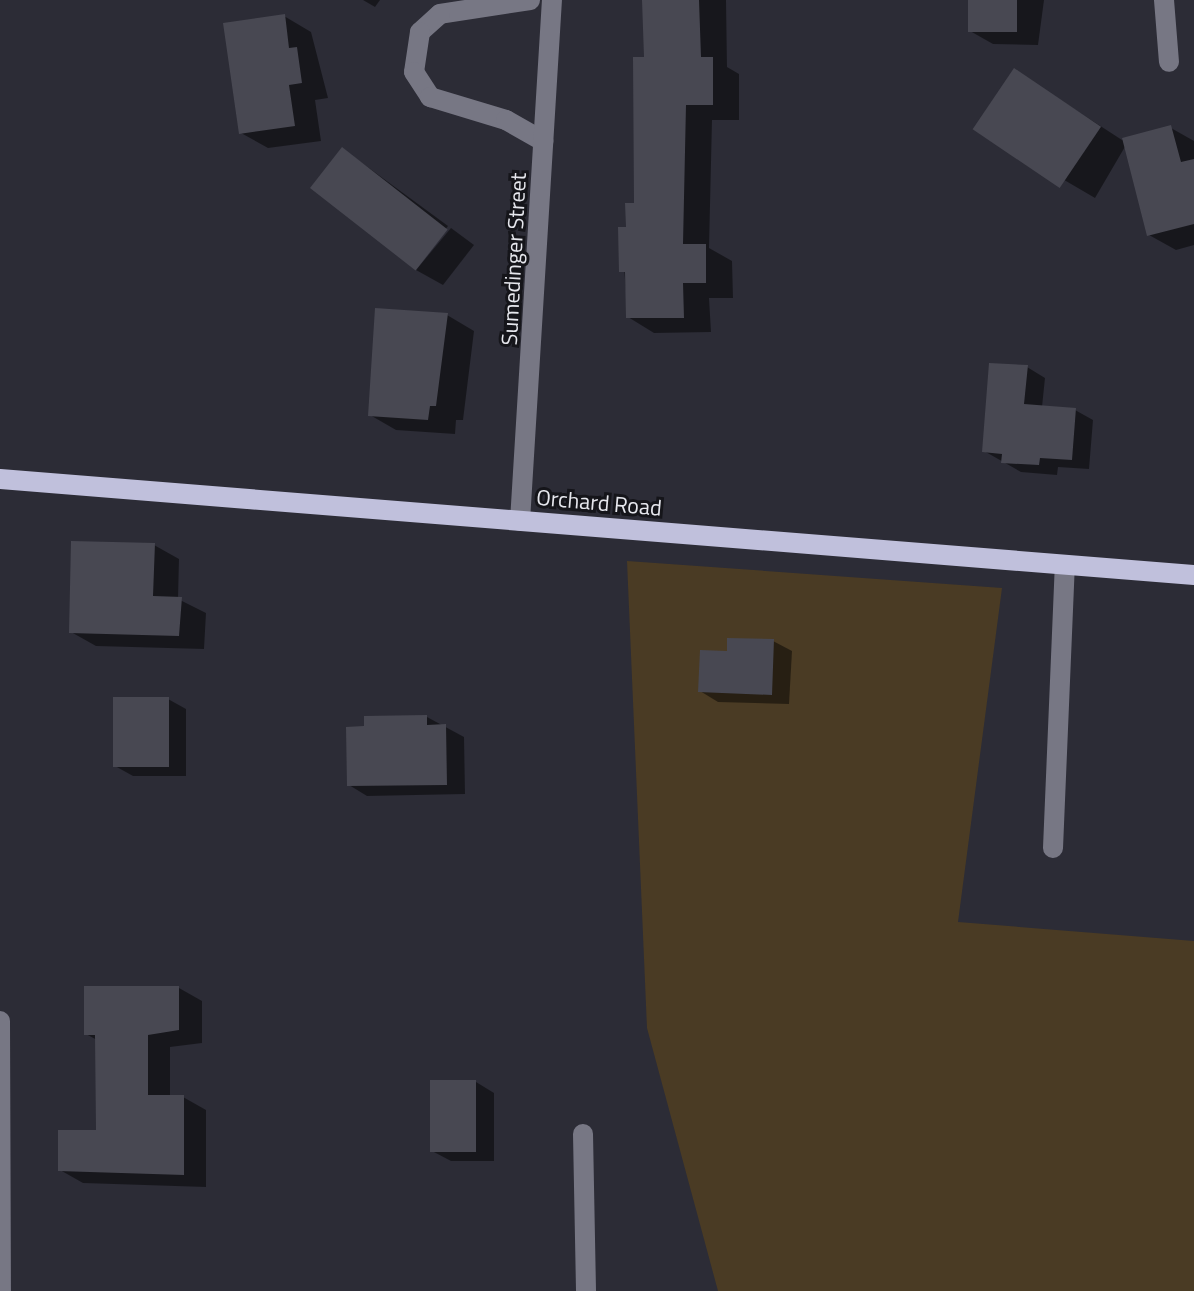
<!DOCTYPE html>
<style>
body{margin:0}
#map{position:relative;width:1194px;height:1291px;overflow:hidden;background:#2c2c36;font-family:"Titillium Web",sans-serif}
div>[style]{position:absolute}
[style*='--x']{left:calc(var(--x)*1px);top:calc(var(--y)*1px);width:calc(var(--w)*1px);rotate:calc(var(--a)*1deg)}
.green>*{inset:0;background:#4a3b24}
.shadow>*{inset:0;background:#0007}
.building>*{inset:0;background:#484852;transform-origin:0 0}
.minor>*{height:20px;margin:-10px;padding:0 10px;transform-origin:10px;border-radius:10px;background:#777784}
.major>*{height:20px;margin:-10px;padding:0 10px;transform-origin:10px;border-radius:10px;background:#c0c0dc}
span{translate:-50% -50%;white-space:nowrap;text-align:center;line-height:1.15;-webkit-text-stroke:6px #15151a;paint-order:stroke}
.street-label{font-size:22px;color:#e6e7ed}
</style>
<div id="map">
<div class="green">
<i style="clip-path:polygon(627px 561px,1002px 588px,958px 922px,1194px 941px,1194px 1291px,718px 1291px,647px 1028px)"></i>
</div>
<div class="shadow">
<i style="clip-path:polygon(363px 0,380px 0,375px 7px)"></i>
<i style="clip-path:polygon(644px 0,726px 0,727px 67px,739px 74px,739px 120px,712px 120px,709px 248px,732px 261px,733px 298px,709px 298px,711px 332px,654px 333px,628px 317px,621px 229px,628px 229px,636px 205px,646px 59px)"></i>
<i style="clip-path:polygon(970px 0,1044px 0,1038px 45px,993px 44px,970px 31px)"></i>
<i style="clip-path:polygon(284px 16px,311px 32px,328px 98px,315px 100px,321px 141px,268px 148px,241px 133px)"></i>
<i style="clip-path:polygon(1014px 70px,1122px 140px,1171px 128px,1194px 141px,1194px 245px,1176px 250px,1149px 235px,1126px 145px,1095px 198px,979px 130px)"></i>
<i style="clip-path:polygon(343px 149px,448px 226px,415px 269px)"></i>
<i style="clip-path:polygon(451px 228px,474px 245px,443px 285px,416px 270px)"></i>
<i style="clip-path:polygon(447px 315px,474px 331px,463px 420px,456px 420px,455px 434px,396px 430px,370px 415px)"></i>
<i style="clip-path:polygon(1027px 367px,1045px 378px,1042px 407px,1075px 410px,1093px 420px,1089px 469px,1058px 467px,1057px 475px,1021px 472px,984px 451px)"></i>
<i style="clip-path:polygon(154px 545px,179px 559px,178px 599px,206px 613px,204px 649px,96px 646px,71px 632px)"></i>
<i style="clip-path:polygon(773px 641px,792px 651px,789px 704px,718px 702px,700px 691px,729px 653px)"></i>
<i style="clip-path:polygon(168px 699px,186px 709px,186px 776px,133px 776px,115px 766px)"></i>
<i style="clip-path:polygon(427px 717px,464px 737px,465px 794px,367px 796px,349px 785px)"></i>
<i style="clip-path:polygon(179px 988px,202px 1001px,202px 1043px,170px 1047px,170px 1097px,183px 1097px,206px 1110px,206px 1187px,83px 1183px,60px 1170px,98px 1132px,97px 1040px,86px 1034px)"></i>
<i style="clip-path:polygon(476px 1082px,494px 1093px,494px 1161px,451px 1161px,432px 1151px)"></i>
</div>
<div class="building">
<i style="clip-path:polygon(642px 0,699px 0,701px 57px,713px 57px,713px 105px,686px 105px,683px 244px,706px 244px,706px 283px,683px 283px,684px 318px,626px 318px,625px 272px,619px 272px,618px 227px,626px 227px,625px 203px,634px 203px,633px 57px,644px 57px)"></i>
<i style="left:968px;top:0;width:49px;height:32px"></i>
<i style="clip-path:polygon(285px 14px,289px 48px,297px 47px,302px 83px,289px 85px,295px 126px,239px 134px,223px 23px)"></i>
<i style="left:1014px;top:68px;width:105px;height:74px;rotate:34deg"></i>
<i style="clip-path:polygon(1171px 125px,1181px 162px,1194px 159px,1194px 224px,1147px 236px,1122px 138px)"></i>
<i style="left:342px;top:147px;width:134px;height:52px;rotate:38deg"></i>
<i style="clip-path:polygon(375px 308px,448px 313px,436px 406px,430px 406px,428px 420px,368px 416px)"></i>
<i style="clip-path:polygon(989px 363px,1028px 365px,1024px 404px,1076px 408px,1072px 460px,1040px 458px,1039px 465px,1001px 463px,1002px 454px,982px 452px)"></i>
<i style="clip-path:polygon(71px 541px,155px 543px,153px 596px,182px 597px,179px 636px,69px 633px)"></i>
<i style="clip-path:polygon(727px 638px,774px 639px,772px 695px,698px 692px,700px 650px,727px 651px)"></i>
<i style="left:113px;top:697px;width:56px;height:70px"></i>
<i style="clip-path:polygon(427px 715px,427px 725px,446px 724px,447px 785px,347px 786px,346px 727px,364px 726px,364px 716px)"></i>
<i style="clip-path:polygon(84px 986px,179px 986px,179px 1030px,148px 1035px,148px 1095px,184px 1095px,184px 1175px,58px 1171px,58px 1130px,96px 1130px,95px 1035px,84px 1035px)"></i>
<i style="left:430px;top:1080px;width:46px;height:72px"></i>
</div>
<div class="minor">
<i style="--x:530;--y:0;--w:91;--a:171.2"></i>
<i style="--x:440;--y:14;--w:27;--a:138"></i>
<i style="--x:420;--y:32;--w:40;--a:98.5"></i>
<i style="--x:414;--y:72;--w:30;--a:57"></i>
<i style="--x:430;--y:97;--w:79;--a:16.8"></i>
<i style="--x:506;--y:120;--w:43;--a:29.6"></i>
<i style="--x:1164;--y:0;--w:62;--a:85.4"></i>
<i style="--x:520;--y:521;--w:522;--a:-86.49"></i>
<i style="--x:1053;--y:848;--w:283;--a:-87.6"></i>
<i style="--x:0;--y:1021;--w:270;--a:89.8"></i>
<i style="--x:583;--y:1134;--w:157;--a:88.9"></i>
</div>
<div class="major">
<i style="--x:0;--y:479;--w:1198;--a:4.6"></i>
</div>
<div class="street-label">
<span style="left:514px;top:259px;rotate:-87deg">Sumedinger Street</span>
<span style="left:599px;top:503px;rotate:5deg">Orchard Road</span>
</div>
</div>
